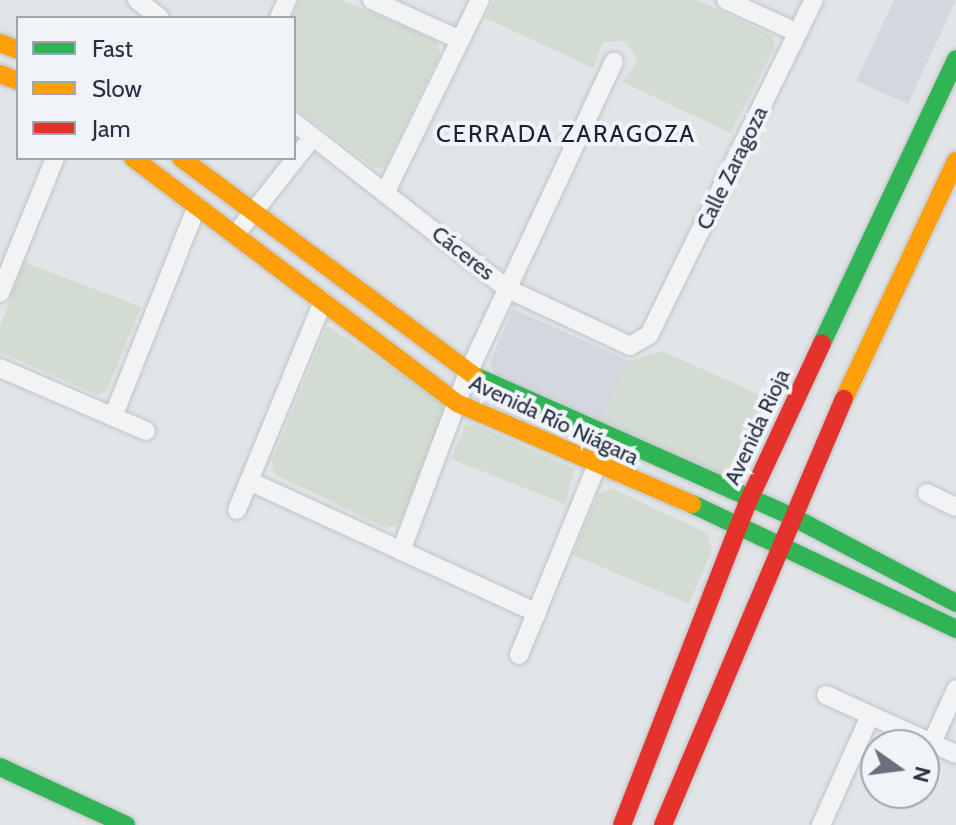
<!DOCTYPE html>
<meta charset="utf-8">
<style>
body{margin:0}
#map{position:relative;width:956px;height:825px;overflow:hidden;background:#e2e5e8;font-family:Cabin,sans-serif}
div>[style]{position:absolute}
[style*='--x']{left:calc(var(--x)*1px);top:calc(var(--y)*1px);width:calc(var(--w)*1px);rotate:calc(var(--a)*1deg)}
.built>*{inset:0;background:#d3d8df}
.green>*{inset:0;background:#d2dcd2}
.roads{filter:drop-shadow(0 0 2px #c0c3c6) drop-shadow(0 0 2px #c0c3c6)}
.street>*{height:18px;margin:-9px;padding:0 9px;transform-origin:9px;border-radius:9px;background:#f2f3f4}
.fast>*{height:18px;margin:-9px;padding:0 9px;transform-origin:9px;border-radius:9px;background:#30b455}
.slow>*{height:18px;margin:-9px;padding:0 9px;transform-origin:9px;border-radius:9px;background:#ff9f0a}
.jam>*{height:18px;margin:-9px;padding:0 9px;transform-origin:9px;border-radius:9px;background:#e5322d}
span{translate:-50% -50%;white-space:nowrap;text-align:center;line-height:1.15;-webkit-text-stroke:8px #f0f3f8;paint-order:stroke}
.street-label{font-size:22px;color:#273143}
.neighbourhood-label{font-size:24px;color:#192234;letter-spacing:2px}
.legend{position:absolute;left:16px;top:16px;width:280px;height:144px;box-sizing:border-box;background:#f0f3f8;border:2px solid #a0a5b0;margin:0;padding:10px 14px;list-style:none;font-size:24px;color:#273143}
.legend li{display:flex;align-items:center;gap:16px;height:40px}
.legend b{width:40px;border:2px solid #a0a5b0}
.north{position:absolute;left:860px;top:729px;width:80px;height:80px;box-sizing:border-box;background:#f0f3f8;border:2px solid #a0a5b0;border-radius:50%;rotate:104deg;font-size:22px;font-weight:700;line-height:32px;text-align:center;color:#273143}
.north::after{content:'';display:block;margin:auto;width:28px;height:36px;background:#68707d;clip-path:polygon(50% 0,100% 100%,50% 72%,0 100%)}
</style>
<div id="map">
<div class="built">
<i style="clip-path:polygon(894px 0,956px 0,908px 104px,856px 81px)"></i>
<i style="clip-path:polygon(513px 309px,630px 361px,601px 423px,494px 374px,490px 362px)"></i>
</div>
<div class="green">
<i style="clip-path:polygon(300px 0,342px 0,437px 41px,440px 54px,385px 167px,374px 168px,294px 107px,292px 18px)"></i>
<i style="clip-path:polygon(494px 0,697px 0,773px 36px,774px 48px,731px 133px,622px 82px,638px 61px,625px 41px,603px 42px,593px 68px,485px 18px)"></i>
<i style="clip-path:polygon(24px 262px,141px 307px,106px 392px,97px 395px,0 352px,0 326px)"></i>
<i style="clip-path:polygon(327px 326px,443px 400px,445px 413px,399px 524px,386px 528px,274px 474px,272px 461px)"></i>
<i style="clip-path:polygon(662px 351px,776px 402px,742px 478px,730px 482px,601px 423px,630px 361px)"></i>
<i style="clip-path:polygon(474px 424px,575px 469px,565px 504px,451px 459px,465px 426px)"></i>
<i style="clip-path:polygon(611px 488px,707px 533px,712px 550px,689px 604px,573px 555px,598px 495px)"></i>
</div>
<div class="roads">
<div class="street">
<i style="--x:137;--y:0;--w:29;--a:38"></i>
<i style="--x:372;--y:0;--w:97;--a:24.4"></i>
<i style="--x:726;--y:0;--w:79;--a:24.6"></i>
<i style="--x:279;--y:18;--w:20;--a:-66"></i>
<i style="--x:294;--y:122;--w:271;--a:38"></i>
<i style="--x:508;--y:289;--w:135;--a:25"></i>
<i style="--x:630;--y:346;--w:22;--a:-30"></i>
<i style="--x:649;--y:335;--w:373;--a:-63.8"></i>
<i style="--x:385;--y:193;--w:215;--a:-63.8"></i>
<i style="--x:235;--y:235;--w:125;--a:-51.5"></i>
<i style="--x:0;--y:293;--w:146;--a:-67.8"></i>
<i style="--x:0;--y:368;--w:159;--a:23.3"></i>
<i style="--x:113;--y:417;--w:227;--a:-68.3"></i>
<i style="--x:249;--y:481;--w:317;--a:24.6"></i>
<i style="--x:927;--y:493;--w:32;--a:26"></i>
<i style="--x:237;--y:510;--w:226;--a:-67.6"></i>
<i style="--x:401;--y:551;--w:190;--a:-69.4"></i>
<i style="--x:468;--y:373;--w:344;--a:-64.9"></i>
<i style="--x:519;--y:655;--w:203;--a:-67.7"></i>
<i style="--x:826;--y:695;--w:143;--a:24.4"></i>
<i style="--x:932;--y:743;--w:59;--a:-66"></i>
<i style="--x:821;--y:825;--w:120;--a:-65.8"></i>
</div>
<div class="fast">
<i style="--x:822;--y:343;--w:314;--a:-64.7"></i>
<i style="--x:475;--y:376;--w:343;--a:23.9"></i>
<i style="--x:789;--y:515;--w:189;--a:27.8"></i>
<i style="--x:692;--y:504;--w:292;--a:25.3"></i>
<i style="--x:0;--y:767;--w:139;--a:24.7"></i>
</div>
<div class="slow">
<i style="--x:0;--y:43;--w:19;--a:21"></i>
<i style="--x:0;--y:74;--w:19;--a:21"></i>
<i style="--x:133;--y:158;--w:406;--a:37.1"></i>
<i style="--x:457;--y:403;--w:256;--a:23.3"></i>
<i style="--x:181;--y:158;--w:366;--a:36.6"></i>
<i style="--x:844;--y:399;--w:263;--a:-64.8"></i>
</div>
<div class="jam">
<i style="--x:622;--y:825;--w:347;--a:-68.7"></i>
<i style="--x:748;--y:502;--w:175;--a:-65"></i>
<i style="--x:663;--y:825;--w:463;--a:-67"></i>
</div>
</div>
<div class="street-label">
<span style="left:732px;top:168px;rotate:-64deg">Calle Zaragoza</span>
<span style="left:463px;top:253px;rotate:38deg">Cáceres</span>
<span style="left:554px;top:420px;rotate:25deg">Avenida Río Niágara</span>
<span style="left:757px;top:427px;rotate:-65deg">Avenida Rioja</span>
</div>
<div class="neighbourhood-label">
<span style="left:566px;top:134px">CERRADA ZARAGOZA</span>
</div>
<ul class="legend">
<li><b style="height:10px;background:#30b455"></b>Fast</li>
<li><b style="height:10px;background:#ff9f0a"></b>Slow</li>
<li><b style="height:10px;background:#e5322d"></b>Jam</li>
</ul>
<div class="north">N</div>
</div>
